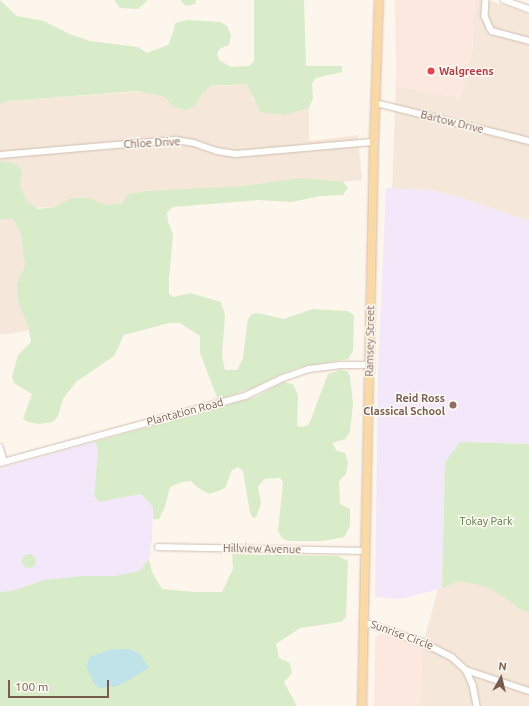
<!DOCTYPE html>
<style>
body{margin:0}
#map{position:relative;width:529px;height:706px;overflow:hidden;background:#fdf6ec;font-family:Ubuntu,sans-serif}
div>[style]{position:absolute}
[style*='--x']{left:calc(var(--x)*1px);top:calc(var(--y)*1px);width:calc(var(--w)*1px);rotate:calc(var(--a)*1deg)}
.residential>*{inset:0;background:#f5e8da}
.commercial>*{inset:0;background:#fde8e0}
.education>*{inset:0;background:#f3e8fa}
.green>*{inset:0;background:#d8ecc9}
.round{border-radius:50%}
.water>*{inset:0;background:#bfe3e8}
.roads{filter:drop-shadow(0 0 1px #d1beb0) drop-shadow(0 0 1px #d1beb0)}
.minor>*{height:5.5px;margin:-2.75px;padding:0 2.75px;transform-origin:2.75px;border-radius:2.75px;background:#fff}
.primary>*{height:8px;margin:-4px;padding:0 4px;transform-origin:4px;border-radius:4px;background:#fbd9a5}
.dots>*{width:11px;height:11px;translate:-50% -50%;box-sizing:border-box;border:2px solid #fffaf3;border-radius:50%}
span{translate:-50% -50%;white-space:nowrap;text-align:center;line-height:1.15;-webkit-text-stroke:3px #fffaf3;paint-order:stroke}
.health-label{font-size:11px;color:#be3a42;font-weight:700}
.left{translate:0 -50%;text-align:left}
.street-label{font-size:11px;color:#7a5c4d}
.education-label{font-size:11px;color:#785e54;font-weight:700}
.right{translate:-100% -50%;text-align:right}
.park-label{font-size:11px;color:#537a41}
.north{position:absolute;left:481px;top:658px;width:40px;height:40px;-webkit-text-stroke:3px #fffaf3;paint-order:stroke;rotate:8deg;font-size:11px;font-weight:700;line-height:16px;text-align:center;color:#7a5c4d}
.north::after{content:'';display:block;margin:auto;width:14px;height:18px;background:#7a5c4d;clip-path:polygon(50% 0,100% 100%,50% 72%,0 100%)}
.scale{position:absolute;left:8px;top:680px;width:101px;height:18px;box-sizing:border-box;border:2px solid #7a5c4d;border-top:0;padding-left:5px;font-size:12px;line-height:14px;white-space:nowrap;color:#7a5c4d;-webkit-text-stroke:3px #fffaf3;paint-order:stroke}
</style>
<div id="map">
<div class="residential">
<i style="clip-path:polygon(475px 0,488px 0,529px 14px,529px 221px,464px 199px,429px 190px,392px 189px,396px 86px,460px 98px,472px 55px)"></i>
<i style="clip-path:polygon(248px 84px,251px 90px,253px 101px,285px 115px,309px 108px,309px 141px,358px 135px,362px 180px,105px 205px,27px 208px,36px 329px,0 335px,0 105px,7px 101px)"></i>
<i style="clip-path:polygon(459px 581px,490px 588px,520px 609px,529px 613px,529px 706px,420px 706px,422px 647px,438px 589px)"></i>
</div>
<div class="commercial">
<i style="clip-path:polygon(395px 0,475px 0,472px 55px,460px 98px,396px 86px)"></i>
<i style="clip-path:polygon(382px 633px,422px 647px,420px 706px,374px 706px,375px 637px)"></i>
</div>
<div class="education">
<i style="clip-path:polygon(386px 188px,429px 190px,464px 199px,529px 221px,529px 444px,460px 442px,445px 462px,442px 588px,401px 599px,375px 597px,378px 369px)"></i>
<i style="clip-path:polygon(95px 442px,98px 450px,94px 497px,99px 502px,141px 494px,153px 507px,152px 538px,149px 559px,139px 571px,114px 576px,83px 576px,44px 580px,15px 590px,0 592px,0 468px)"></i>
</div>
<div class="green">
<i style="clip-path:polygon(0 0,17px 16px,44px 21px,72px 35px,90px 41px,138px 47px,147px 53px,168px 45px,173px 33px,175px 23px,188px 20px,221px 22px,227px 26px,231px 35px,229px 45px,221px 48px,217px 53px,219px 60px,231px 67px,249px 66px,254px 61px,254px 0,304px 0,306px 66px,342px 66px,342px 72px,316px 78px,312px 83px,313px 98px,309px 108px,285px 115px,260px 112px,247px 84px,211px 86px,202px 93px,195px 106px,186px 110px,173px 107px,165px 97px,139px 91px,7px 101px,0 105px)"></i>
<i style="clip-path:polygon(114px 0,148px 0,138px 9px,120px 8px)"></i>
<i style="clip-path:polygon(181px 0,196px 0,195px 4px,187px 6px,182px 3px)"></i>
<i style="clip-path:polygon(0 161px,16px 164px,22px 171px,20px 186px,27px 202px,38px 209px,55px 207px,71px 198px,89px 198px,105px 205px,122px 203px,129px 194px,147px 191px,243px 186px,301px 178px,343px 182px,348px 188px,343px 195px,320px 196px,292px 202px,258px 200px,173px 207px,167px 212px,168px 222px,173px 234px,169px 280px,169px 294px,174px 297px,190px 293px,221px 302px,225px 315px,222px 356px,225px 370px,237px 370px,243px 358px,248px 319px,252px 314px,257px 313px,284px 319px,313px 309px,347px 311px,354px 315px,353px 351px,348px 359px,300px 367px,281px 374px,252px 388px,218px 400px,200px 353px,200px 336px,180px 323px,169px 323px,124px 335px,114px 356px,76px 382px,63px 399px,58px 416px,53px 422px,39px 424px,28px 422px,23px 419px,32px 394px,14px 383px,12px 377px,18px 355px,31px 342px,29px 329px,18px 301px,17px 283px,25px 266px,21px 234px,13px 219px,0 219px)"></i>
<i style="clip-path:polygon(340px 370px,347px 371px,350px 376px,353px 404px,350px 432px,345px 439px,332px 443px,337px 451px,345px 453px,348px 462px,346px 474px,339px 481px,340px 504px,350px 509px,350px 526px,344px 537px,323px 541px,288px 541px,282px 538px,278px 531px,283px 482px,280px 478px,264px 479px,258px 487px,261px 503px,257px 515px,254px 519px,250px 513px,243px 471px,238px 467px,232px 470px,225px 488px,218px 491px,209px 494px,197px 487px,191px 481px,182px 482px,170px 487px,165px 507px,159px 519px,153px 519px,153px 507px,141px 494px,99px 502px,94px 496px,98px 450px,95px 442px,256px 397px,283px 382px,293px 384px,298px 395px,297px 426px,303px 427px,308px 425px,311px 419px,328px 374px)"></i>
<i style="clip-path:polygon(460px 442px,529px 444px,529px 613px,520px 609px,490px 588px,459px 581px,442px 588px,445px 462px)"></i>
<i class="round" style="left:22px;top:554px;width:14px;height:14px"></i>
<i style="clip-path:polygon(232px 554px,338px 556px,348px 561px,346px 617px,341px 622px,300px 628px,276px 644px,279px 658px,290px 663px,292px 673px,284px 682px,297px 706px,0 706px,0 592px,15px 590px,44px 580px,83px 576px,114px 576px,139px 571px,149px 559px,152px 572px,162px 589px,194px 592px,222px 592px,233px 569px)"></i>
</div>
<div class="water">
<i style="clip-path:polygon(120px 649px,129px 649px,140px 654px,149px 668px,118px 686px,98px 688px,94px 683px,86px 667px,90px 657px,109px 650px)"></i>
</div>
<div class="roads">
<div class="minor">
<i style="--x:486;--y:0;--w:16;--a:94"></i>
<i style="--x:485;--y:16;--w:13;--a:67"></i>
<i style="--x:490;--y:28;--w:4;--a:56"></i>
<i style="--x:492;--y:31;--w:38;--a:15"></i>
<i style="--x:504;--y:0;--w:27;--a:20"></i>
<i style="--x:376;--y:103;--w:158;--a:13.9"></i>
<i style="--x:0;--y:155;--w:177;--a:-4.9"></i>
<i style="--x:176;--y:140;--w:18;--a:9"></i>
<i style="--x:194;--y:143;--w:24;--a:19"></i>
<i style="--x:217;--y:151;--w:19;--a:9"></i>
<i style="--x:236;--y:154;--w:139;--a:-5"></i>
<i style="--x:0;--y:447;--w:15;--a:74"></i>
<i style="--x:0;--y:463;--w:254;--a:-15.3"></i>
<i style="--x:245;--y:396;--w:42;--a:-25.3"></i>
<i style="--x:283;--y:378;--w:28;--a:-19"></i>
<i style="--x:309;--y:369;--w:32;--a:-7"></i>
<i style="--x:341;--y:365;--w:28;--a:0"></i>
<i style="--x:158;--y:547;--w:207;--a:1.1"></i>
<i style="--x:364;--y:622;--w:64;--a:19.3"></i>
<i style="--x:424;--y:643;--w:31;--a:27"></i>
<i style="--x:452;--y:657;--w:19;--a:43"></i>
<i style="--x:466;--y:670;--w:17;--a:65"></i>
<i style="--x:473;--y:685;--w:21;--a:79"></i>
<i style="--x:466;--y:670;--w:66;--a:18.4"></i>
</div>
<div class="primary">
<i style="--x:362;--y:706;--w:564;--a:-88.78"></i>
<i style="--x:374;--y:142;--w:142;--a:-88"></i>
</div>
</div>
<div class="dots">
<i style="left:431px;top:71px;background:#e0444e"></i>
<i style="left:453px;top:405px;background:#8d6e63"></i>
</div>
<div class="health-label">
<span class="left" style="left:439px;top:71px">Walgreens</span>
</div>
<div class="street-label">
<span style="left:452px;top:122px;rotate:14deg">Bartow Drive</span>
<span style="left:152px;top:143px;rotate:-3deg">Chloe Drive</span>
<span style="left:370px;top:341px;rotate:-89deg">Ramsey Street</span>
<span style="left:185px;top:412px;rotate:-15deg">Plantation Road</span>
<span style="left:262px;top:549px;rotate:1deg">Hillview Avenue</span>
<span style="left:402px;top:635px;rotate:20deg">Sunrise Circle</span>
</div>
<div class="education-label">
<span class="right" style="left:445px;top:405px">Reid Ross<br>Classical School</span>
</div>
<div class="park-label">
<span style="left:486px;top:521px">Tokay Park</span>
</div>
<div class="north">N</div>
<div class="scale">100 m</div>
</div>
